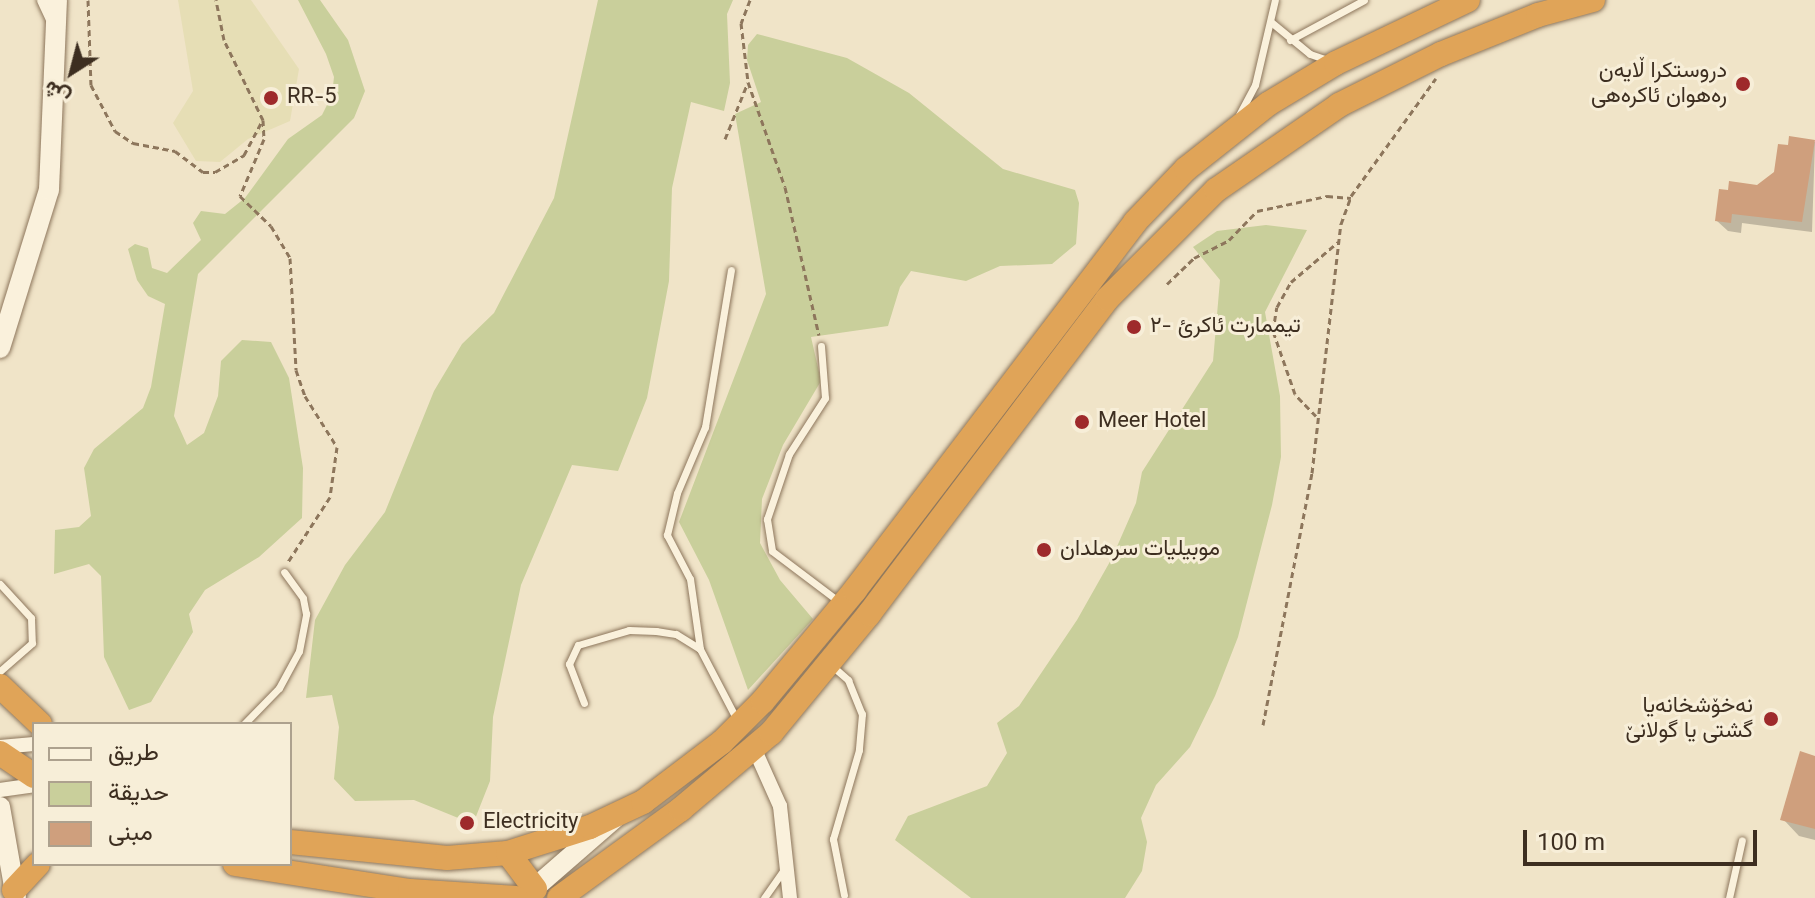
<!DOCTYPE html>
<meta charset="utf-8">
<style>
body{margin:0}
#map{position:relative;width:1815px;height:898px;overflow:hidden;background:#f0e4c8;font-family:Georgia,Vazirmatn,serif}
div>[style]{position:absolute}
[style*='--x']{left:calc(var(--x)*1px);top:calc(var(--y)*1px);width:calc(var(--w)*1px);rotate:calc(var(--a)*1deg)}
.farmland>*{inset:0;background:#e6deb5}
.green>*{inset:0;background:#c9cf9b}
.shadow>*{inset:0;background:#0003}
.building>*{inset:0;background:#cf9f7d}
.path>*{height:3px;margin-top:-1.5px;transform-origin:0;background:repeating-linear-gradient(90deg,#8d765c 0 6px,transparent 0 10px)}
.roads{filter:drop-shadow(0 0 2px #8d765c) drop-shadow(0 0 2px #8d765c)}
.lane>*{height:7px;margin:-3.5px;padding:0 3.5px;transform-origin:3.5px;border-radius:3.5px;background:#faf1dc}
.street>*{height:14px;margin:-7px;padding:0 7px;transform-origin:7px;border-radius:7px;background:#faf1dc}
.secondary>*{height:20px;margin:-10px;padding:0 10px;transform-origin:10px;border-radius:10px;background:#faf1dc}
.highway>*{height:24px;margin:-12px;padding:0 12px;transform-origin:12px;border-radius:12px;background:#e0a458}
.dots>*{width:22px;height:22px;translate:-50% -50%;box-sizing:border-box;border:4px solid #f7eed8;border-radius:50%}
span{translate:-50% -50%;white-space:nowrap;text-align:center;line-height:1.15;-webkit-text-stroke:6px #f7eed8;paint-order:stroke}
.poi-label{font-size:22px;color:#3d2e20}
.right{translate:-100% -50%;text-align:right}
.left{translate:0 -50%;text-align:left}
.legend{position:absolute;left:32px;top:722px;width:260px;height:144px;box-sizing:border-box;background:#f7eed8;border:2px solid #ada18e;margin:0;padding:10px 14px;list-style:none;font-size:24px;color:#3d2e20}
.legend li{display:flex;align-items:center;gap:16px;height:40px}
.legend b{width:40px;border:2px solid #ada18e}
.north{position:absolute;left:32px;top:32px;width:80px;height:80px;-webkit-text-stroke:6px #f7eed8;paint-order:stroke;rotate:216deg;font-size:22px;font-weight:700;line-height:32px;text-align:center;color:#3d2e20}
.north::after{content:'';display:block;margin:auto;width:28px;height:36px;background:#3d2e20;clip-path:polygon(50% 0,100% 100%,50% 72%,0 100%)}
.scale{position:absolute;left:1523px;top:830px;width:234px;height:36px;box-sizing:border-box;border:4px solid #3d2e20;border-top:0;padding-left:10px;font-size:24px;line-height:28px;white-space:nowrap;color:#3d2e20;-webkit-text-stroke:6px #f7eed8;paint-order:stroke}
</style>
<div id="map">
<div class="farmland">
<i style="clip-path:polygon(178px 0,251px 0,299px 69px,290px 121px,248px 139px,220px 162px,196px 161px,173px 123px,193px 91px)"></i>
</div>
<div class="green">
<i style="clip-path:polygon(298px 0,320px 0,348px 40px,365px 91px,354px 118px,198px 274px,174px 416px,187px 445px,204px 433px,218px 396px,221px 361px,242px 340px,271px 342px,289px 378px,303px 468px,302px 518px,259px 557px,205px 590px,189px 614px,193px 632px,151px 702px,129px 710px,104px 657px,101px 576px,89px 564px,54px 574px,55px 530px,79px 527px,91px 516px,84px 468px,94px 449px,143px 408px,151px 387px,165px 304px,148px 296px,137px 280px,128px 249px,135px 244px,148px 248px,152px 268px,167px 273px,201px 240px,193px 223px,201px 211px,225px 214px,245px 198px,288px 139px,322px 115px,332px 95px,334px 77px,326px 54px)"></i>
<i style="clip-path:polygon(598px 0,733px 0,727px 14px,730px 83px,724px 111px,691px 102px,672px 188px,669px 281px,647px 398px,618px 471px,572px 465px,521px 585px,493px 717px,490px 781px,473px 824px,414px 800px,355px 801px,334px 779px,339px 727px,332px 695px,306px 698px,315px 620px,345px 565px,385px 512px,434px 391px,462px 344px,494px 313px,554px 198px)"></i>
<i style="clip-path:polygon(757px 34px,847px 58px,909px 93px,1003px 169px,1075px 190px,1079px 203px,1076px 244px,1052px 264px,1000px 266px,966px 281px,911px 271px,900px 287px,888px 326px,811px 337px,821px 381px,783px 445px,762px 499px,760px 543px,780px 580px,813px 619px,748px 690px,709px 580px,679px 522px,766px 294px,735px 114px,761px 102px,747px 60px,748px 45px)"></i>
<i style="clip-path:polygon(1266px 225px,1307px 230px,1265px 312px,1280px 396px,1281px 457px,1272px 505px,1238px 637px,1215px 696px,1190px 747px,1156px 785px,1141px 818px,1147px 842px,1142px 871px,1125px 898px,971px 898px,895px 840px,908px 816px,987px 786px,1007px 753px,997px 723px,1019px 706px,1077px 620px,1112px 558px,1136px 503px,1142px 472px,1213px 361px,1220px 280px,1193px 247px,1217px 231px)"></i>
</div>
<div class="shadow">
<i style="clip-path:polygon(1791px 139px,1815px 142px,1812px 232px,1742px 223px,1741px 233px,1728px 231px,1717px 221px,1776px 174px)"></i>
<i style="clip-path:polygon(1815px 758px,1815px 840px,1799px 836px,1783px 819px)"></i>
</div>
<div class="building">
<i style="clip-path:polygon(1789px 136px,1815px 140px,1802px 222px,1732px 214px,1731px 223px,1715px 221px,1719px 189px,1728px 190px,1729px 181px,1757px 185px,1774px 172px,1778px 144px,1788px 145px)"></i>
<i style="clip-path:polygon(1800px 751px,1815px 756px,1815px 829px,1780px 820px)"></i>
</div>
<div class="path">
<i style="--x:88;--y:0;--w:85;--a:88"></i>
<i style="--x:91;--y:85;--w:52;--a:62.4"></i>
<i style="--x:115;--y:131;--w:22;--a:34"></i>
<i style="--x:133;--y:143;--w:43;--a:10.8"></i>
<i style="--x:175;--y:151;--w:35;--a:37"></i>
<i style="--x:203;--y:172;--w:12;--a:0"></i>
<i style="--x:215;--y:172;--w:34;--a:-30"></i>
<i style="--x:244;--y:155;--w:40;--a:-62"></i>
<i style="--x:263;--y:120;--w:89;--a:-116"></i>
<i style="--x:224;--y:40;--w:41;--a:-101.3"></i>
<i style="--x:750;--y:0;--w:25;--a:111"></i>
<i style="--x:741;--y:23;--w:59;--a:83.2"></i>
<i style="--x:748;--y:82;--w:111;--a:70.6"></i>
<i style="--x:785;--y:187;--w:152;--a:77.1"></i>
<i style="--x:263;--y:120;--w:19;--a:87"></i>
<i style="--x:264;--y:139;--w:62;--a:112.8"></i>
<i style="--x:240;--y:196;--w:43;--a:44.1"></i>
<i style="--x:271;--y:226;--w:37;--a:59"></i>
<i style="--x:290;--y:258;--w:112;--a:86.9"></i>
<i style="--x:296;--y:370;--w:28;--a:71"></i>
<i style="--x:305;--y:396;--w:60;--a:57.9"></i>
<i style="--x:337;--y:447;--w:50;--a:98"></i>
<i style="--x:330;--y:497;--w:77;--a:122.9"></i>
<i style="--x:725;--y:139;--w:61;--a:-68"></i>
<i style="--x:1167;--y:284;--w:37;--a:-44"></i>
<i style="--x:1194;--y:258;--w:39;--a:-27"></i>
<i style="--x:1229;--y:240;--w:40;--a:-46"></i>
<i style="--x:1257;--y:211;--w:72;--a:-12.1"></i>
<i style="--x:1327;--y:196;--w:24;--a:5"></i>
<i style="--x:1316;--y:416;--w:30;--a:-134"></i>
<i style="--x:1295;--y:394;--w:67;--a:-109.2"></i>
<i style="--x:1273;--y:331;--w:24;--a:-81"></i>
<i style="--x:1277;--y:307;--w:29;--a:-61"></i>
<i style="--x:1291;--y:282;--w:62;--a:-40.4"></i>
<i style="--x:1263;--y:725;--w:257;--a:-79"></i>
<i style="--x:1312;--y:473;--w:251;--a:-83.4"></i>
<i style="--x:1341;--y:224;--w:30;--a:-70"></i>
<i style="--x:1351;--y:196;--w:145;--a:-54.2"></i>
</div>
<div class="roads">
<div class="lane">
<i style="--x:1271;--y:22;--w:50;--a:39.4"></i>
<i style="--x:1310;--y:54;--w:21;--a:19"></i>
<i style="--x:1290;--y:40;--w:84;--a:-28.4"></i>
<i style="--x:1239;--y:115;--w:34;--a:-62"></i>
<i style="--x:1255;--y:85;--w:87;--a:-76.8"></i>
<i style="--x:821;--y:346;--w:52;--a:85.6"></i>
<i style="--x:825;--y:398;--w:67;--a:122.7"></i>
<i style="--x:789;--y:454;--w:69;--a:108.7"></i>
<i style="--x:767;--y:519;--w:32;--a:81"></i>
<i style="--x:772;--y:551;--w:83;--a:37.1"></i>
<i style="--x:0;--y:584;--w:46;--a:47.6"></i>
<i style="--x:31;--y:618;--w:25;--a:88"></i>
<i style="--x:32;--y:643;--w:43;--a:138.8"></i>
<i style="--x:700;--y:649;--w:71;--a:-98.1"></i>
<i style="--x:690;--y:579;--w:50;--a:-117.6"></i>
<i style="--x:667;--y:535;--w:43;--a:-76.6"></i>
<i style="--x:677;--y:493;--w:72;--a:-67"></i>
<i style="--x:705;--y:427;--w:159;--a:-80.6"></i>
<i style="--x:831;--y:665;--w:23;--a:41"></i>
<i style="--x:848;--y:680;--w:37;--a:68"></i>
<i style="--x:862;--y:714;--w:36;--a:95"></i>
<i style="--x:859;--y:750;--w:93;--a:106.3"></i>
<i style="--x:833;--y:839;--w:57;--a:78.9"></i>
<i style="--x:584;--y:703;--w:42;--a:-111"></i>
<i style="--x:569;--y:664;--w:21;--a:-65"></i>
<i style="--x:578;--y:645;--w:53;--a:-16.4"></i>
<i style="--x:629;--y:630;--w:27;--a:2"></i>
<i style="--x:656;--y:631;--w:20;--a:9"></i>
<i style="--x:676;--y:634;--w:28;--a:32"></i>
<i style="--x:700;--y:649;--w:80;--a:62.5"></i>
<i style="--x:244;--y:724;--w:50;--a:-45.8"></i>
<i style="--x:279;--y:688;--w:42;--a:-61.6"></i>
<i style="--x:299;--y:651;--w:38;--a:-79"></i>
<i style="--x:306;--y:614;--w:16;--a:-101"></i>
<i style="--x:303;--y:598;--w:32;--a:-126"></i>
<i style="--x:764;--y:898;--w:37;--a:-55"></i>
<i style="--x:1729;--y:898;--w:59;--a:-77.4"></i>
</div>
<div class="street">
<i style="--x:44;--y:0;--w:26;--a:65"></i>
<i style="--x:0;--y:747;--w:34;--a:-5"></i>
<i style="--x:754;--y:748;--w:64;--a:65.9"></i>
<i style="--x:780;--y:806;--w:93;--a:83.8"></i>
<i style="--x:0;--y:790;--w:34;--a:-8"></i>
</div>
<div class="secondary">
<i style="--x:0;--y:348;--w:165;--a:-72.8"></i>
<i style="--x:49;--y:190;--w:190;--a:-87.6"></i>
<i style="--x:0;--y:807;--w:92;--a:80"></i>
<i style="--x:523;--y:898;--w:121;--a:-41"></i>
</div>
<div class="highway">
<i style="--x:0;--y:686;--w:55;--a:43.5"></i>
<i style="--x:0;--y:753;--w:41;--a:34.1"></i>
<i style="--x:290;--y:842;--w:158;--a:5.8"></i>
<i style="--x:447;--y:858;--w:61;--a:-4.7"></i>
<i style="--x:508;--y:853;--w:86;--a:-17.6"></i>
<i style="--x:590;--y:827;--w:59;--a:-25.3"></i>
<i style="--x:643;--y:802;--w:99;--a:-37.2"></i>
<i style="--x:722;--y:742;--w:58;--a:-45"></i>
<i style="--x:763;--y:701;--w:144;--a:-50.3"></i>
<i style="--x:855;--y:590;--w:462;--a:-52.7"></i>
<i style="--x:1135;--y:222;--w:74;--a:-46.1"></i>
<i style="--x:1186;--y:169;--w:105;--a:-38.4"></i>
<i style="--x:1268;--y:104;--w:79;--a:-31.1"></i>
<i style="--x:1336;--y:63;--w:146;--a:-25.5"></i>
<i style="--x:508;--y:853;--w:45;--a:53.1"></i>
<i style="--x:235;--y:864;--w:177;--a:8.8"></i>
<i style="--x:410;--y:891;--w:106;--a:3.8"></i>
<i style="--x:14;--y:890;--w:35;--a:-47"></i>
<i style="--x:559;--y:898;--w:151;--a:-36.1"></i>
<i style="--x:681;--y:809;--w:118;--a:-40.2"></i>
<i style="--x:771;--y:733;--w:154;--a:-50.5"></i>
<i style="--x:869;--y:614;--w:395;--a:-52.9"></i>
<i style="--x:1107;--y:299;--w:154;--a:-45"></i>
<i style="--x:1216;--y:190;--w:150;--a:-34.6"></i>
<i style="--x:1339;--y:105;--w:114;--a:-26.6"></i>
<i style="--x:1441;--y:54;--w:105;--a:-21.9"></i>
<i style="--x:1538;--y:15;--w:57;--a:-15.3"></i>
</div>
</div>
<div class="dots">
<i style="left:1743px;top:84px;background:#9e2a2b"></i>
<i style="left:271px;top:98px;background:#9e2a2b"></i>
<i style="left:1134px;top:327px;background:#9e2a2b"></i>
<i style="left:1082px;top:422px;background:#9e2a2b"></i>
<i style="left:1044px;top:550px;background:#9e2a2b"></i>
<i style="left:1771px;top:719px;background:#9e2a2b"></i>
<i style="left:467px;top:823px;background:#9e2a2b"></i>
</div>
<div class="poi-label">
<span class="right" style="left:1727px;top:84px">دروستكرا ڵایەن<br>رەهوان ئاكرەهی</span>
<span class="left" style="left:287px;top:98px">RR-5</span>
<span class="left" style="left:1150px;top:327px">تيممارت ئاكرئ -٢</span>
<span class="left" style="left:1098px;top:422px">Meer Hotel</span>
<span class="left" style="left:1060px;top:550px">موبيليات سرهلدان</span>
<span class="right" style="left:1753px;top:719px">نەخۆشخانەیا<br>گشتی یا گولانێ</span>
<span class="left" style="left:483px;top:823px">Electricity</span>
</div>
<ul class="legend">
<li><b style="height:10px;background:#faf1dc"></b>طريق</li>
<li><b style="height:22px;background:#c9cf9b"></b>حديقة</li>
<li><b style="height:22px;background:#cf9f7d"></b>مبنى</li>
</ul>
<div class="north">ش</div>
<div class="scale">100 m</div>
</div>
